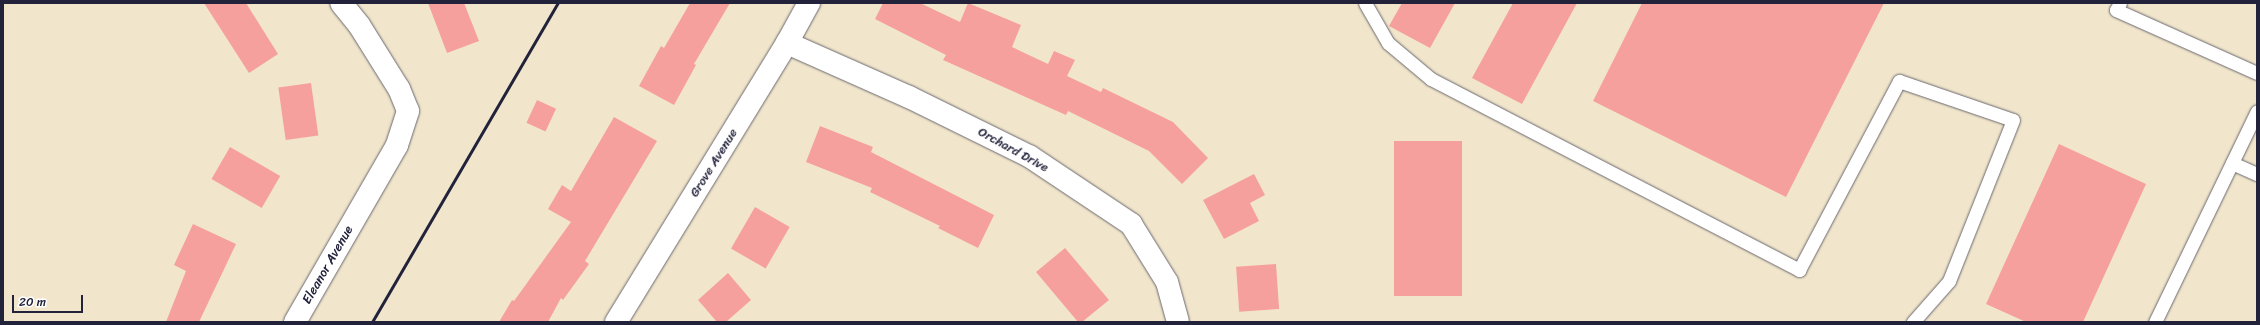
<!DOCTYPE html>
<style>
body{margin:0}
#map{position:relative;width:2260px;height:325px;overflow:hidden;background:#f1e6cc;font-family:Sriracha,sans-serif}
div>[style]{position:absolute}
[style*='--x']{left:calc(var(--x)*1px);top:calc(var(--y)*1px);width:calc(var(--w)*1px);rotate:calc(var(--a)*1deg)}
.building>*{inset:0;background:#f6a09e;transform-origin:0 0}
.roads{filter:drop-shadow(0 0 1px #6a676e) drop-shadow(0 0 1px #6a676e)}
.service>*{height:13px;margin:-6.5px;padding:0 6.5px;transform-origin:6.5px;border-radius:6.5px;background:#fff}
.minor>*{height:22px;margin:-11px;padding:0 11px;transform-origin:11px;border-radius:11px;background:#fff}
.rail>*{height:3px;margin:-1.5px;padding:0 1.5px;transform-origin:1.5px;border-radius:1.5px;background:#22223b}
span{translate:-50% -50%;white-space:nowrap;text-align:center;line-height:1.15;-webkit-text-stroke:3px #fff;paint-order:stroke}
.street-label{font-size:13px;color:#22223b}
.frame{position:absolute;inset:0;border:4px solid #22223b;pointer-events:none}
.scale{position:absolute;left:12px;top:295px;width:71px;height:18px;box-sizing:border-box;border:2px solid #22223b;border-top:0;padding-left:5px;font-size:12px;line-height:14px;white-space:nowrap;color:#22223b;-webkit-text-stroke:3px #fff;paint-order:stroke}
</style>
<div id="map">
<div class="building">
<i style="clip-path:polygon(204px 3px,246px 3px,278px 54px,249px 73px)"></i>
<i style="clip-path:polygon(428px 3px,464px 3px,479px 41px,447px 53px)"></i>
<i style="clip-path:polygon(690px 3px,730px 3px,694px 64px,696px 65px,674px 105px,639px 86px,661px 46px,664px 48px)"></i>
<i style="clip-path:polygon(883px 3px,920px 3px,960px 22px,968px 3px,1021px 25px,1012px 47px,1048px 64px,1054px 51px,1075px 60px,1067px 76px,1101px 92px,1103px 88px,1173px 122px,1208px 158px,1182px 184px,1149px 151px,1068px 111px,1066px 115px,943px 60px,946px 55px,875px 19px)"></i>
<i style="clip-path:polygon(1402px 3px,1455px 3px,1430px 48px,1389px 26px)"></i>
<i style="clip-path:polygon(1513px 3px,1577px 3px,1522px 104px,1472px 78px)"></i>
<i style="clip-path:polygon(1642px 3px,1884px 3px,1786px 197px,1593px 101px)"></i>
<i style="left:311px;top:83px;width:53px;height:33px;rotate:82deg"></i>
<i style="left:537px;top:100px;width:21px;height:25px;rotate:25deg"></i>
<i style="clip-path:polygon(614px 117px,657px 141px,585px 261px,589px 264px,563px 300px,561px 298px,548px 322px,499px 322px,512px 300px,514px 301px,571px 222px,548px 209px,562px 185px,571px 191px)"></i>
<i style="clip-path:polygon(820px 126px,873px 147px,871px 152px,994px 215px,978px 248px,938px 228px,940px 226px,870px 192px,872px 188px,806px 162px)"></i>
<i style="left:1394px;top:141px;width:68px;height:155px"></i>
<i style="clip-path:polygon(2059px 144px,2146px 184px,2083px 322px,2026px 322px,1986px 304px)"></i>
<i style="left:230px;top:147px;width:58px;height:37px;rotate:30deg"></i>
<i style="clip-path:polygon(1254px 174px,1265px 195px,1250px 203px,1259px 221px,1224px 239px,1203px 200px)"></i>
<i style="left:755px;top:207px;width:40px;height:48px;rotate:30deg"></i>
<i style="clip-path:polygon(193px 224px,236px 244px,199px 322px,166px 322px,186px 271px,174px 265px)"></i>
<i style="clip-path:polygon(1065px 248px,1109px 300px,1082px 322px,1078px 322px,1036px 272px)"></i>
<i style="left:1276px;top:264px;width:45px;height:40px;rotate:86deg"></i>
<i style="clip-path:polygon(728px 273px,751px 300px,726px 322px,717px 322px,698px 300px)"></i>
</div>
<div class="roads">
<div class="service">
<i style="--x:1365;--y:3;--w:46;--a:60.1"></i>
<i style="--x:1388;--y:43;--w:56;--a:39.9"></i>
<i style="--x:1431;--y:79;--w:415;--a:27.4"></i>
<i style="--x:1799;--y:270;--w:214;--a:-62.1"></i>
<i style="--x:1899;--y:81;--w:120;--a:18.9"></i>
<i style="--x:2013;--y:120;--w:173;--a:111.7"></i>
<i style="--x:1949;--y:281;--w:55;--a:131.3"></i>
<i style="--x:2120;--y:3;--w:8;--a:120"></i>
<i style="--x:2116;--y:10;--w:154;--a:24.1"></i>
<i style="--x:2232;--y:163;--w:27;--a:24"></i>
<i style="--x:2155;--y:322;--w:234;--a:-64.2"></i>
</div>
<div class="minor">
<i style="--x:787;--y:43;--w:133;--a:23.9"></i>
<i style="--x:909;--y:97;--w:134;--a:26.2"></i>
<i style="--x:1029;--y:156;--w:123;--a:33.7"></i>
<i style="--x:1131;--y:224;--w:68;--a:58.2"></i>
<i style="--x:1167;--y:282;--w:41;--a:74.6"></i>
<i style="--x:295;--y:322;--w:204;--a:-60"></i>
<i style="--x:397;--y:145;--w:36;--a:-72"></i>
<i style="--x:408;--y:111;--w:24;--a:-112"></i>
<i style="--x:399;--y:89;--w:75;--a:-122"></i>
<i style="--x:359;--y:25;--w:28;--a:-129"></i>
<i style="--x:616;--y:322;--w:327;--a:-58.5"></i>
<i style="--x:787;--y:43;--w:46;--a:-61.2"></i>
</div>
</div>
<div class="rail">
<i style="--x:372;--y:322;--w:369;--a:-59.8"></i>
</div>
<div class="street-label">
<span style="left:1013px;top:150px;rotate:29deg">Orchard Drive</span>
<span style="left:714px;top:163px;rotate:-58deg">Grove Avenue</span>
<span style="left:328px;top:265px;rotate:-60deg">Eleanor Avenue</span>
</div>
<div class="frame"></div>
<div class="scale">20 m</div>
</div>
